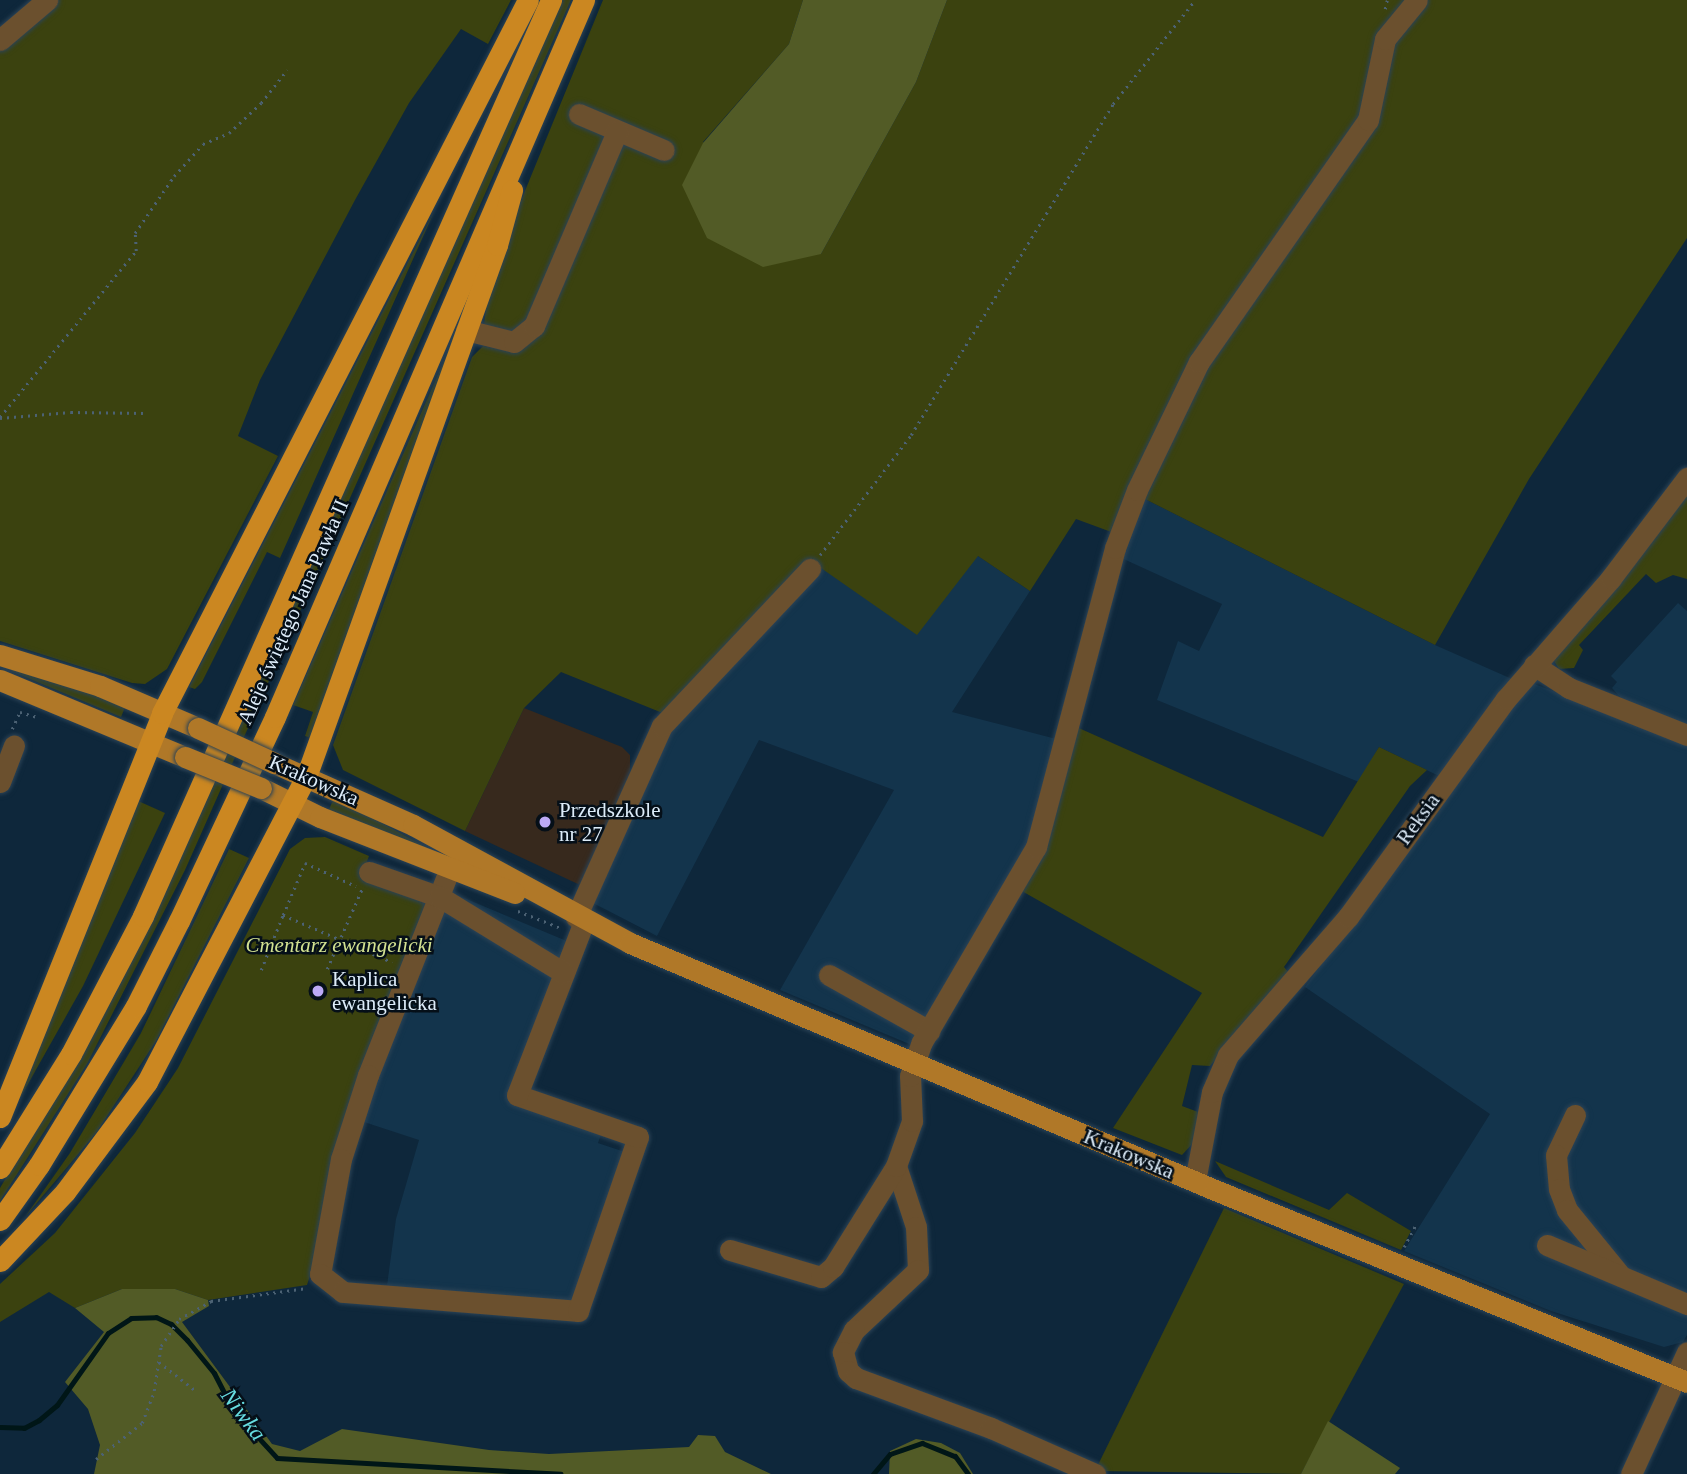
<!DOCTYPE html>
<meta charset="utf-8">
<style>
body{margin:0}
#map{position:relative;width:1687px;height:1474px;overflow:hidden;background:#0e273b;font-family:"Times New Roman",serif}
div>[style]{position:absolute}
[style*='--x']{left:calc(var(--x)*1px);top:calc(var(--y)*1px);width:calc(var(--w)*1px);rotate:calc(var(--a)*1deg)}
.built>*{inset:0;background:#13344c}
.education>*{inset:0;background:#37291d}
.green>*{inset:0;background:#3b420f}
.forest>*{inset:0;background:#525b26}
.stream>*{height:5px;margin:-2.5px;padding:0 2.5px;transform-origin:2.5px;border-radius:2.5px;background:#001617}
.path>*{height:2.5px;margin-top:-1.25px;transform-origin:0;background:repeating-linear-gradient(90deg,#4c6274 0 2px,transparent 0 7px)}
.roads{filter:drop-shadow(0 0 2px #2b4356) drop-shadow(0 0 2px #2b4356)}
.minor>*{height:21px;margin:-10.5px;padding:0 10.5px;transform-origin:10.5px;border-radius:10.5px;background:#6b502e}
.major>*{height:21px;margin:-10.5px;padding:0 10.5px;transform-origin:10.5px;border-radius:10.5px;background:#b07828}
.highway>*{height:21px;margin:-10.5px;padding:0 10.5px;transform-origin:10.5px;border-radius:10.5px;background:#cb8721}
.bridges{filter:drop-shadow(0 0 2px #2b4356) drop-shadow(0 0 2px #2b4356)}
.major-bridge>*{height:21px;margin:-10.5px;padding:0 10.5px;transform-origin:10.5px;border-radius:10.5px;background:#b07828}
.dots>*{width:19px;height:19px;translate:-50% -50%;box-sizing:border-box;border:4px solid #050f18;border-radius:50%}
span{translate:-50% -50%;white-space:nowrap;text-align:center;line-height:1.15;-webkit-text-stroke:5px #050f18;paint-order:stroke}
.street-label{font-size:21px;color:#ddecf9}
.poi-label{font-size:21px;color:#ddecf9}
.left{translate:0 -50%;text-align:left}
.park-label{font-size:21px;color:#d3e291;font-style:italic}
.water-label{font-size:23px;color:#66dce0;font-style:italic}
</style>
<div id="map">
<div class="built">
<i style="clip-path:polygon(1139px 496px,1435px 645px,1512px 679px,1439px 776px,1379px 747px,1359px 782px,1157px 700px,1178px 641px,1199px 651px,1222px 604px,1117px 556px)"></i>
<i style="clip-path:polygon(978px 556px,1030px 591px,952px 712px,1060px 740px,1040px 822px,914px 1046px,780px 990px,894px 790px,759px 740px,657px 936px,589px 901px,669px 729px,819px 566px)"></i>
<i style="clip-path:polygon(1678px 603px,1687px 611px,1687px 726px,1626px 704px,1612px 688px,1617px 682px,1611px 676px)"></i>
<i style="clip-path:polygon(1529px 682px,1687px 741px,1687px 1335px,1683px 1342px,1664px 1347px,1551px 1311px,1404px 1251px,1490px 1114px,1305px 987px)"></i>
<i style="clip-path:polygon(452px 893px,569px 942px,511px 1097px,602px 1131px,598px 1143px,628px 1153px,575px 1304px,386px 1293px,396px 1219px,419px 1140px,361px 1121px,386px 1045px)"></i>
</div>
<div class="education">
<i style="clip-path:polygon(524px 708px,622px 747px,630px 755px,630px 777px,580px 885px,465px 831px)"></i>
</div>
<div class="green">
<i style="clip-path:polygon(53px 0,511px 0,488px 44px,461px 29px,409px 103px,355px 200px,260px 380px,238px 436px,278px 456px,167px 669px,145px 684px,132px 683px,0 641px,0 45px)"></i>
<i style="clip-path:polygon(563px 0,571px 0,185px 870px,87px 1064px,0 1201px,0 1188px,116px 993px,176px 867px)"></i>
<i style="clip-path:polygon(603px 0,803px 0,789px 44px,703px 142px,821px 254px,916px 82px,947px 0,1409px 0,1369px 105px,1206px 339px,1114px 533px,1076px 519px,1030px 591px,978px 556px,917px 635px,808px 559px,665px 714px,561px 672px,524px 708px,465px 831px,343px 770px,333px 745px,472px 357px,483px 346px,508px 351px,520px 348px,542px 333px,559px 282px,622px 142px,593px 125px,604px 137px,531px 318px,509px 334px,484px 324px,488px 295px,518px 208px)"></i>
<i style="clip-path:polygon(1421px 0,1687px 0,1687px 238px,1529px 479px,1435px 645px,1139px 496px,1189px 389px,1373px 121px,1387px 45px)"></i>
<i style="clip-path:polygon(434px 212px,280px 558px,267px 552px,202px 682px,195px 689px,189px 687px)"></i>
<i style="clip-path:polygon(454px 338px,311px 738px,305px 736px,313px 712px,293px 705px)"></i>
<i style="clip-path:polygon(1687px 493px,1687px 579px,1673px 575px,1656px 583px,1646px 574px,1579px 645px,1583px 650px,1574px 668px,1559px 669px,1552px 658px)"></i>
<i style="clip-path:polygon(13px 666px,126px 705px,121px 717px,11px 671px)"></i>
<i style="clip-path:polygon(1072px 725px,1323px 837px,1379px 747px,1427px 770px,1410px 786px,1284px 967px,1289px 973px,1210px 1066px,1192px 1065px,1182px 1106px,1198px 1112px,1195px 1141px,1182px 1155px,1113px 1128px,1202px 993px,1020px 890px)"></i>
<i style="clip-path:polygon(136px 800px,165px 813px,83px 986px,19px 1100px)"></i>
<i style="clip-path:polygon(333px 800px,365px 814px,437px 853px,328px 812px)"></i>
<i style="clip-path:polygon(325px 837px,369px 856px,361px 878px,431px 905px,307px 1285px,208px 1300px,175px 1289px,122px 1289px,75px 1308px,49px 1292px,0 1322px,0 1284px,55px 1233px,135px 1133px,178px 1068px,290px 849px,305px 838px)"></i>
<i style="clip-path:polygon(229px 849px,249px 858px,156px 1041px,96px 1133px,25px 1217px,70px 1153px,141px 1033px)"></i>
<i style="clip-path:polygon(1215px 1161px,1329px 1210px,1347px 1193px,1411px 1231px,1401px 1250px,1226px 1177px)"></i>
<i style="clip-path:polygon(1224px 1208px,1404px 1284px,1301px 1474px,1095px 1471px)"></i>
</div>
<div class="forest">
<i style="clip-path:polygon(803px 0,947px 0,916px 82px,821px 254px,763px 267px,707px 238px,682px 185px,703px 143px,789px 44px)"></i>
<i style="clip-path:polygon(122px 1289px,175px 1289px,208px 1300px,209px 1306px,182px 1322px,272px 1444px,300px 1451px,342px 1429px,489px 1450px,549px 1454px,689px 1447px,698px 1435px,715px 1436px,725px 1452px,771px 1474px,94px 1474px,100px 1445px,88px 1409px,65px 1382px,104px 1332px,75px 1308px)"></i>
<i style="clip-path:polygon(1328px 1421px,1400px 1468px,1395px 1474px,1301px 1474px)"></i>
<i style="clip-path:polygon(916px 1439px,941px 1443px,960px 1453px,973px 1474px,889px 1474px,890px 1451px)"></i>
</div>
<div class="stream">
<i style="--x:0;--y:1427;--w:24;--a:2"></i>
<i style="--x:24;--y:1428;--w:17;--a:-28"></i>
<i style="--x:39;--y:1420;--w:23;--a:-40"></i>
<i style="--x:57;--y:1405;--w:88;--a:-54.7"></i>
<i style="--x:108;--y:1333;--w:27;--a:-33"></i>
<i style="--x:131;--y:1318;--w:25;--a:-2"></i>
<i style="--x:156;--y:1317;--w:17;--a:25"></i>
<i style="--x:171;--y:1324;--w:23;--a:45"></i>
<i style="--x:187;--y:1340;--w:43;--a:50.7"></i>
<i style="--x:214;--y:1373;--w:42;--a:62.8"></i>
<i style="--x:233;--y:1410;--w:65;--a:47.5"></i>
<i style="--x:277;--y:1458;--w:284;--a:3.2"></i>
<i style="--x:873;--y:1474;--w:26;--a:-50"></i>
<i style="--x:890;--y:1454;--w:34;--a:-19"></i>
<i style="--x:922;--y:1443;--w:35;--a:22"></i>
<i style="--x:955;--y:1456;--w:22;--a:54"></i>
</div>
<div class="path">
<i style="--x:1385;--y:9;--w:9;--a:-77"></i>
<i style="--x:0;--y:417;--w:215;--a:-50.7"></i>
<i style="--x:136;--y:251;--w:18;--a:-93"></i>
<i style="--x:135;--y:233;--w:69;--a:-55.6"></i>
<i style="--x:174;--y:176;--w:43;--a:-47.8"></i>
<i style="--x:203;--y:144;--w:28;--a:-23"></i>
<i style="--x:229;--y:133;--w:44;--a:-43.2"></i>
<i style="--x:261;--y:103;--w:42;--a:-51.8"></i>
<i style="--x:0;--y:418;--w:71;--a:-4.8"></i>
<i style="--x:71;--y:412;--w:75;--a:0.8"></i>
<i style="--x:820;--y:555;--w:151;--a:-52.8"></i>
<i style="--x:911;--y:435;--w:388;--a:-58.6"></i>
<i style="--x:1113;--y:104;--w:132;--a:-51.7"></i>
<i style="--x:12;--y:729;--w:19;--a:-65"></i>
<i style="--x:20;--y:712;--w:18;--a:16"></i>
<i style="--x:518;--y:911;--w:46;--a:21.6"></i>
<i style="--x:283;--y:915;--w:56;--a:-67.1"></i>
<i style="--x:305;--y:863;--w:56;--a:24.3"></i>
<i style="--x:327;--y:969;--w:87;--a:-66.4"></i>
<i style="--x:261;--y:970;--w:59;--a:-68.2"></i>
<i style="--x:283;--y:915;--w:119;--a:23.3"></i>
<i style="--x:1404;--y:1247;--w:27;--a:-62"></i>
<i style="--x:159;--y:1362;--w:46;--a:37.9"></i>
<i style="--x:96;--y:1459;--w:58;--a:-38"></i>
<i style="--x:142;--y:1423;--w:34;--a:-69"></i>
<i style="--x:154;--y:1391;--w:46;--a:-81.2"></i>
<i style="--x:161;--y:1346;--w:32;--a:-56"></i>
<i style="--x:179;--y:1319;--w:37;--a:-29"></i>
<i style="--x:211;--y:1301;--w:97;--a:-7.7"></i>
</div>
<div class="roads">
<div class="minor">
<i style="--x:0;--y:40;--w:62;--a:-40.4"></i>
<i style="--x:579;--y:114;--w:92;--a:23"></i>
<i style="--x:466;--y:330;--w:49;--a:14"></i>
<i style="--x:514;--y:342;--w:26;--a:-39"></i>
<i style="--x:534;--y:326;--w:212;--a:-66.9"></i>
<i style="--x:1534;--y:665;--w:42;--a:33.3"></i>
<i style="--x:1569;--y:688;--w:127;--a:21.7"></i>
<i style="--x:0;--y:782;--w:39;--a:-69"></i>
<i style="--x:450;--y:868;--w:223;--a:111.6"></i>
<i style="--x:368;--y:1075;--w:88;--a:107.8"></i>
<i style="--x:341;--y:1159;--w:117;--a:100.3"></i>
<i style="--x:320;--y:1274;--w:29;--a:38"></i>
<i style="--x:343;--y:1292;--w:236;--a:4.6"></i>
<i style="--x:578;--y:1311;--w:184;--a:-71"></i>
<i style="--x:638;--y:1137;--w:128;--a:-160.9"></i>
<i style="--x:517;--y:1095;--w:186;--a:-68.9"></i>
<i style="--x:369;--y:872;--w:75;--a:19.4"></i>
<i style="--x:440;--y:897;--w:145;--a:31.5"></i>
<i style="--x:576;--y:917;--w:209;--a:-65.8"></i>
<i style="--x:662;--y:726;--w:216;--a:-46.7"></i>
<i style="--x:829;--y:975;--w:115;--a:29.2"></i>
<i style="--x:1575;--y:1115;--w:44;--a:115.4"></i>
<i style="--x:1556;--y:1155;--w:34;--a:85"></i>
<i style="--x:1559;--y:1189;--w:22;--a:69"></i>
<i style="--x:1567;--y:1210;--w:85;--a:50.7"></i>
<i style="--x:896;--y:1166;--w:64;--a:71.8"></i>
<i style="--x:916;--y:1227;--w:43;--a:87.3"></i>
<i style="--x:918;--y:1270;--w:88;--a:136.8"></i>
<i style="--x:854;--y:1330;--w:25;--a:117"></i>
<i style="--x:843;--y:1352;--w:20;--a:75"></i>
<i style="--x:848;--y:1371;--w:11;--a:41"></i>
<i style="--x:856;--y:1378;--w:144;--a:20.3"></i>
<i style="--x:991;--y:1428;--w:114;--a:23.9"></i>
<i style="--x:1195;--y:1181;--w:91;--a:-79.2"></i>
<i style="--x:1212;--y:1092;--w:40;--a:-66.6"></i>
<i style="--x:1228;--y:1055;--w:183;--a:-49"></i>
<i style="--x:1348;--y:917;--w:269;--a:-54.1"></i>
<i style="--x:1506;--y:699;--w:160;--a:-49"></i>
<i style="--x:1611;--y:578;--w:126;--a:-52.8"></i>
<i style="--x:1547;--y:1245;--w:152;--a:22.9"></i>
<i style="--x:730;--y:1250;--w:95;--a:16.5"></i>
<i style="--x:821;--y:1277;--w:16;--a:-40"></i>
<i style="--x:833;--y:1267;--w:119;--a:-58"></i>
<i style="--x:896;--y:1166;--w:48;--a:-70.4"></i>
<i style="--x:912;--y:1121;--w:45;--a:-92.5"></i>
<i style="--x:910;--y:1076;--w:36;--a:-71"></i>
<i style="--x:922;--y:1042;--w:226;--a:-59.7"></i>
<i style="--x:1036;--y:847;--w:309;--a:-75.2"></i>
<i style="--x:1115;--y:548;--w:62;--a:-69.2"></i>
<i style="--x:1137;--y:490;--w:142;--a:-64.2"></i>
<i style="--x:1199;--y:362;--w:295;--a:-55.1"></i>
<i style="--x:1368;--y:120;--w:83;--a:-78.1"></i>
<i style="--x:1385;--y:39;--w:50;--a:-50.6"></i>
<i style="--x:1631;--y:1474;--w:134;--a:-65.3"></i>
</div>
<div class="major">
<i style="--x:0;--y:655;--w:105;--a:17.2"></i>
<i style="--x:100;--y:686;--w:107;--a:23.2"></i>
<i style="--x:0;--y:680;--w:200;--a:22.6"></i>
<i style="--x:274;--y:763;--w:152;--a:24"></i>
<i style="--x:413;--y:825;--w:247;--a:28.5"></i>
<i style="--x:630;--y:943;--w:635;--a:22.89"></i>
<i style="--x:1215;--y:1190;--w:510;--a:22.14"></i>
<i style="--x:261;--y:788;--w:66;--a:26.2"></i>
<i style="--x:320;--y:817;--w:209;--a:21.3"></i>
</div>
<div class="highway">
<i style="--x:0;--y:1117;--w:435;--a:-68.1"></i>
<i style="--x:162;--y:713;--w:801;--a:-62.83"></i>
<i style="--x:0;--y:1168;--w:134;--a:-58.1"></i>
<i style="--x:71;--y:1054;--w:156;--a:-62.4"></i>
<i style="--x:143;--y:916;--w:1003;--a:-65.99"></i>
<i style="--x:0;--y:1220;--w:67;--a:-54.7"></i>
<i style="--x:39;--y:1165;--w:186;--a:-58.6"></i>
<i style="--x:136;--y:1006;--w:95;--a:-63.2"></i>
<i style="--x:179;--y:921;--w:225;--a:-64.8"></i>
<i style="--x:275;--y:717;--w:781;--a:-66.69"></i>
<i style="--x:0;--y:1261;--w:95;--a:-46.7"></i>
<i style="--x:65;--y:1192;--w:137;--a:-53.3"></i>
<i style="--x:147;--y:1082;--w:344;--a:-62.5"></i>
<i style="--x:306;--y:777;--w:565;--a:-70.25"></i>
<i style="--x:497;--y:245;--w:57;--a:-74.7"></i>
</div>
</div>
<div class="bridges">
<div class="major-bridge">
<i style="--x:198;--y:728;--w:84;--a:24.7"></i>
<i style="--x:185;--y:757;--w:82;--a:22.2"></i>
</div>
</div>
<div class="dots">
<i style="left:545px;top:822px;background:#bcaaf6"></i>
<i style="left:318px;top:991px;background:#bcaaf6"></i>
</div>
<div class="street-label">
<span style="left:293px;top:612px;rotate:-66deg">Aleje świętego Jana Pawła II</span>
<span style="left:314px;top:780px;rotate:24deg">Krakowska</span>
<span style="left:1418px;top:819px;rotate:-54deg">Reksia</span>
<span style="left:1129px;top:1154px;rotate:23deg">Krakowska</span>
</div>
<div class="poi-label">
<span class="left" style="left:559px;top:822px">Przedszkole<br>nr 27</span>
<span class="left" style="left:332px;top:991px">Kaplica<br>ewangelicka</span>
</div>
<div class="park-label">
<span style="left:339px;top:945px">Cmentarz ewangelicki</span>
</div>
<div class="water-label">
<span style="left:243px;top:1415px;rotate:53deg">Niwka</span>
</div>
</div>
